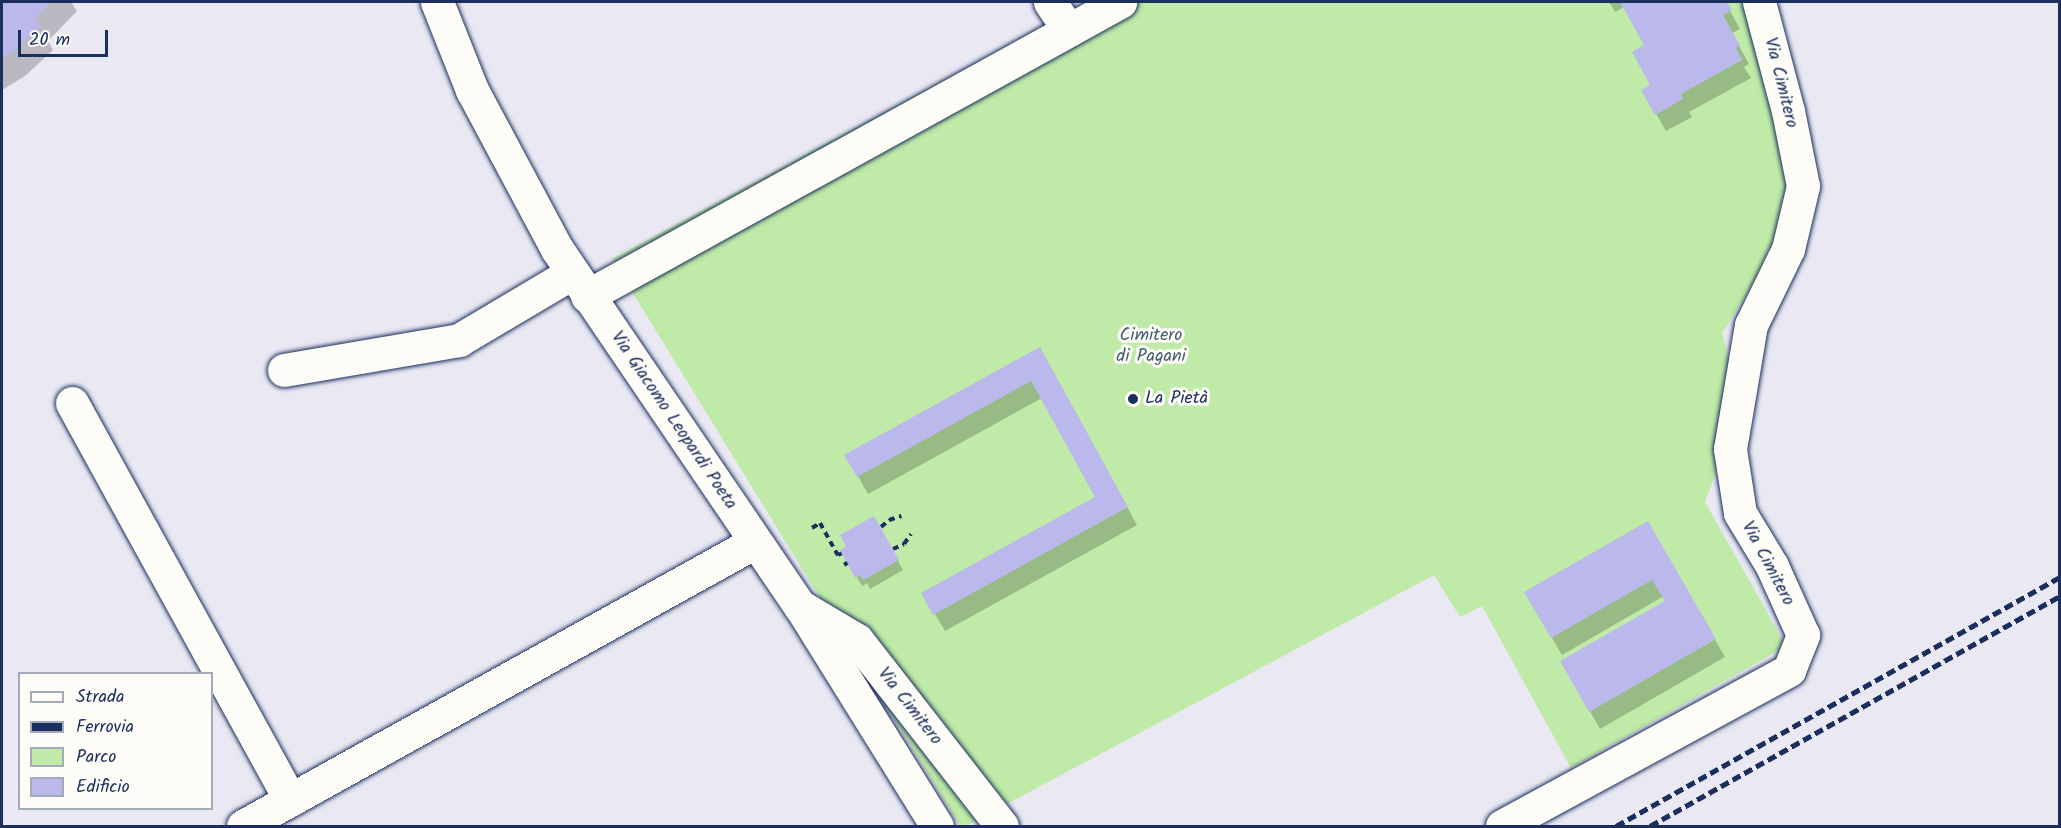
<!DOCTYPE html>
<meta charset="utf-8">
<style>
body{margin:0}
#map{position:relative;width:2061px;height:828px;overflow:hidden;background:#e9e8f3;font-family:Kalam,sans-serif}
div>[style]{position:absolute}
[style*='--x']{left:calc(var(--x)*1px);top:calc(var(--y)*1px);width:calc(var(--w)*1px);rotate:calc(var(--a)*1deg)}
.green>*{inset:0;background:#bfeaa7}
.shadow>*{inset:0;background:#0003}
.building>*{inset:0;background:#bbb9eb}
.path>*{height:4px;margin-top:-2px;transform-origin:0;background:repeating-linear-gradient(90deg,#1b2f5e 0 6px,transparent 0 10.5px)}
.roads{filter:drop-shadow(0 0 2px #1b2f5e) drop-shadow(0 0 2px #1b2f5e)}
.minor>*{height:33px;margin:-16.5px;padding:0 16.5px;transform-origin:16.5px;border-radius:16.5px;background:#fdfcf7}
.tertiary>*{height:33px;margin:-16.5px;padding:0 16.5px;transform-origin:16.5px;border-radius:16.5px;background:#fdfcf7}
.rail>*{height:4.5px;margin-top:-2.25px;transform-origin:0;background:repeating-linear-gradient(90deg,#1b2f5e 0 9px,transparent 0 13.5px)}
.dots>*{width:16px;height:16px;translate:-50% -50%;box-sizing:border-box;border:3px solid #fdfcf7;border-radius:50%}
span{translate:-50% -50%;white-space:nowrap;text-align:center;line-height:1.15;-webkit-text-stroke:6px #fdfcf7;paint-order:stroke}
.street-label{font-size:18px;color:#1b2f5e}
.park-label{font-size:18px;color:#445e70}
.poi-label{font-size:18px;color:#1b2f5e}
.left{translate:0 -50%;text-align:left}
.frame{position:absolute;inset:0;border:3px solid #1b2f5e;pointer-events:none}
.legend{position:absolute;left:18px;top:672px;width:195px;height:138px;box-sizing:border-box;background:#fdfcf7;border:2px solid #a3aaba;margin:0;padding:8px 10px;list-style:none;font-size:18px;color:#1b2f5e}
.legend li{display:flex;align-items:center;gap:12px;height:30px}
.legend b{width:30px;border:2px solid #a3aaba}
.scale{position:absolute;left:18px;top:30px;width:90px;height:27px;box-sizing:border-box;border:3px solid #1b2f5e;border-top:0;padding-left:8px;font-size:18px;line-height:21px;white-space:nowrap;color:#1b2f5e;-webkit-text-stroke:4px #fdfcf7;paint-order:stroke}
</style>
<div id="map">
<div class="green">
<i style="clip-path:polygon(1088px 2px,1759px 2px,1788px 111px,1788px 231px,1722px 333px,1741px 403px,1705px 502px,1786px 646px,1571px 768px,1482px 606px,1460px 617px,1434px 575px,966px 826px,960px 826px,612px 259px)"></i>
</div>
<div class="shadow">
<i style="clip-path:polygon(2px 2px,71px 2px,77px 11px,48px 41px,53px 50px,25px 76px,2px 90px)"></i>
<i style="clip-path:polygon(1609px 2px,1725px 2px,1740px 29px,1732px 33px,1749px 64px,1744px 67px,1751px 78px,1689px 112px,1692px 117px,1666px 131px,1643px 91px,1652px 86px,1646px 46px,1624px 7px,1615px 12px)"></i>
<i style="clip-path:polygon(1049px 366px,1137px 525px,945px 631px,923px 594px,1097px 497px,1042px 398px,868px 494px,846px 455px)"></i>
<i style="clip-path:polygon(873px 518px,903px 570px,870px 589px,867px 583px,862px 586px,842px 551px)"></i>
<i style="clip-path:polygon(1647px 523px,1725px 657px,1600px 729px,1562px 662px,1667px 602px,1664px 596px,1562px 655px,1526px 593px)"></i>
</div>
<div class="building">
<i style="clip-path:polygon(2px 2px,51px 2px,34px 20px,41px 26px,11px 53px,2px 58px)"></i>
<i style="clip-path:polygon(1620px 2px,1727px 2px,1732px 10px,1723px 15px,1740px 46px,1736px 48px,1742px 60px,1681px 94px,1683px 99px,1655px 115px,1641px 90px,1650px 85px,1632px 52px,1644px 45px)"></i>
<i style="clip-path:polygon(1040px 347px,1128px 507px,933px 615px,921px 593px,1095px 497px,1031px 381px,857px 477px,844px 455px)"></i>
<i style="clip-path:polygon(874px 516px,899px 560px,863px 580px,860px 575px,855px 578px,840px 550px,846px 547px,840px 535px)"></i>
<i style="clip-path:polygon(1648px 521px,1716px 639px,1589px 712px,1560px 661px,1665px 601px,1652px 580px,1551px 638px,1524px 592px)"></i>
</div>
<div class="path">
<i style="--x:881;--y:527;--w:11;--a:-41"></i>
<i style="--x:889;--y:520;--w:13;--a:-18"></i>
<i style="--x:812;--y:528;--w:9;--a:-32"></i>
<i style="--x:820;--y:523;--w:37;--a:61"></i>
<i style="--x:838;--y:555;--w:4;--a:-27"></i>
<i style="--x:893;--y:549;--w:12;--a:-24"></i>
<i style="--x:904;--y:544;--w:12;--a:-55"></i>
<i style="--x:844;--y:565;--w:4;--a:-34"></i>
</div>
<div class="roads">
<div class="minor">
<i style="--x:1050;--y:2;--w:34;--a:56"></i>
<i style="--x:587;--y:296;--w:609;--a:-28.88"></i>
<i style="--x:284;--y:370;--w:178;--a:-9.7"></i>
<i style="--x:459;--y:340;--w:131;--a:-30.7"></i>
<i style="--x:72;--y:403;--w:453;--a:61.2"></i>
<i style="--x:800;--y:606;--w:66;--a:30.8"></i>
<i style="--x:857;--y:640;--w:236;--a:52.1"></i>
<i style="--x:243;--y:826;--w:585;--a:-29.02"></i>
<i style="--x:1502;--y:826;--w:327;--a:-28.5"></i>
<i style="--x:1789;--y:670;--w:38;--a:-68"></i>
<i style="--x:1803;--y:635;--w:76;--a:-114.2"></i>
<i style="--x:1772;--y:566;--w:62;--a:-121.1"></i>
<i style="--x:1740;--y:513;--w:65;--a:-98.9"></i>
<i style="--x:1730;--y:449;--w:126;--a:-80.4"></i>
<i style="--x:1751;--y:325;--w:85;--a:-64"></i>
<i style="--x:1788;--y:249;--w:65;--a:-76.6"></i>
<i style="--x:1803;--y:186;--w:76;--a:-101.3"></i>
<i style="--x:1788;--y:111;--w:113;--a:-104.9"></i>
</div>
<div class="tertiary">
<i style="--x:437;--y:2;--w:95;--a:68.3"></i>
<i style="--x:472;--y:90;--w:180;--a:61.9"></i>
<i style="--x:557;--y:249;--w:432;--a:55.8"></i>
<i style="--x:800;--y:606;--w:259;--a:58.1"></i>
</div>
</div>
<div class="rail">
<i style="--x:1616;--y:826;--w:509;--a:-29.28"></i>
<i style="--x:1650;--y:826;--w:470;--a:-29.3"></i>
</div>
<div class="dots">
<i style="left:1133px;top:399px;background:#1b2f5e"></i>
</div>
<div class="street-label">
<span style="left:1780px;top:83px;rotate:76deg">Via Cimitero</span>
<span style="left:673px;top:421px;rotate:56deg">Via Giacomo Leopardi Poeta</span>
<span style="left:1767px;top:564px;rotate:62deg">Via Cimitero</span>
<span style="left:909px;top:707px;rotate:52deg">Via Cimitero</span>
</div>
<div class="park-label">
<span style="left:1151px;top:347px">Cimitero<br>di Pagani</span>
</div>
<div class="poi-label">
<span class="left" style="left:1145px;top:399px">La Pietà</span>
</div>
<div class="frame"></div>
<ul class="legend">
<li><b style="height:8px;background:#fdfcf7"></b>Strada</li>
<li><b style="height:8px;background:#1b2f5e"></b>Ferrovia</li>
<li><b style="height:16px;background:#bfeaa7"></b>Parco</li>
<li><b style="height:16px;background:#bbb9eb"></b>Edificio</li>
</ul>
<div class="scale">20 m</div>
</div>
